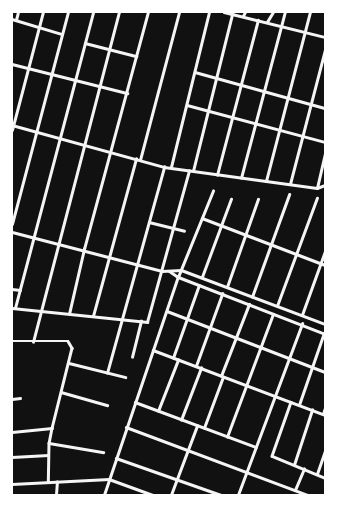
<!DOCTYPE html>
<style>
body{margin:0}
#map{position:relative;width:337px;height:507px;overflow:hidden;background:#111;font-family:Helvetica,sans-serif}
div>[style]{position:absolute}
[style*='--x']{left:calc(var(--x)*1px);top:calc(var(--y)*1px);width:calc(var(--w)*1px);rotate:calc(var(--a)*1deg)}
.minor>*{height:2.5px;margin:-1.25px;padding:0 1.25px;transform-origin:1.25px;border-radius:1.25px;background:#f5f5f5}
.tertiary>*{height:3px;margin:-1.5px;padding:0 1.5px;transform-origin:1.5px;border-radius:1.5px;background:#f5f5f5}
span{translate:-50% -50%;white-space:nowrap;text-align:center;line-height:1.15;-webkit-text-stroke:3px #fff;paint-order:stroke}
.frame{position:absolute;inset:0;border:13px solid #fff;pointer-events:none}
</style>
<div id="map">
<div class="minor">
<i style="--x:224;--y:12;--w:104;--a:13.9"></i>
<i style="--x:243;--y:16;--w:4;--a:-63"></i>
<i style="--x:12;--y:19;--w:52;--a:16.7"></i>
<i style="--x:16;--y:20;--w:8;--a:-76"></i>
<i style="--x:267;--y:22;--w:12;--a:-59"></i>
<i style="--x:85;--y:43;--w:53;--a:14.3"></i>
<i style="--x:12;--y:64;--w:119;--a:14.2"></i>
<i style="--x:195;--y:72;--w:135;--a:15.5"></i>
<i style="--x:187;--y:105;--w:143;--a:15"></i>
<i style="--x:12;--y:125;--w:158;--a:15.4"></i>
<i style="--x:164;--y:167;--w:154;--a:7.8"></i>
<i style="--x:317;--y:188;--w:9;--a:-21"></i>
<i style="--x:12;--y:130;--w:122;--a:-75.3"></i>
<i style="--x:140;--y:160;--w:153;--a:-75.2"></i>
<i style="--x:171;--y:167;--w:160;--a:-76.2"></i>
<i style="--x:193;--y:171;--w:162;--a:-76"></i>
<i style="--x:217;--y:175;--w:160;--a:-75.2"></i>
<i style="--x:241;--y:178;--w:172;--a:-75.2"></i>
<i style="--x:266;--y:181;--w:175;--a:-75.4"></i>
<i style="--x:290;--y:184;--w:138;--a:-75.4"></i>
<i style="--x:317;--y:188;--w:37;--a:-77"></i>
<i style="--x:202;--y:218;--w:132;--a:20.9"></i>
<i style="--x:149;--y:222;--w:36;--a:14"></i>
<i style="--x:12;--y:224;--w:219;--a:-75.2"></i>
<i style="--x:202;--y:277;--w:83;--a:-69.6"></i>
<i style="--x:227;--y:287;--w:93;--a:-70.6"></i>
<i style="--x:12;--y:289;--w:8;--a:7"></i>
<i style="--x:252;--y:297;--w:109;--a:-70.1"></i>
<i style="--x:277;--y:306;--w:115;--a:-69.7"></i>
<i style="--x:12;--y:308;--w:136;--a:5.9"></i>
<i style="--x:147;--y:322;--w:157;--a:-74.5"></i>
<i style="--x:15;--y:308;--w:306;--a:-75.2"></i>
<i style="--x:167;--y:311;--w:169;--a:21.1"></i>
<i style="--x:69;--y:314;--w:67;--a:-77"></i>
<i style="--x:84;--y:249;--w:245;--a:-74.9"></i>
<i style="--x:302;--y:315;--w:68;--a:-70.2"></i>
<i style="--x:93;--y:316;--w:163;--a:-74.7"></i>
<i style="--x:12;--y:341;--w:56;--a:0"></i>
<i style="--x:68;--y:341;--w:8;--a:60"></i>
<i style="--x:72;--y:348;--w:82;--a:104"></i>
<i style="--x:52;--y:428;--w:15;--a:101"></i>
<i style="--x:49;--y:443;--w:39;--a:91"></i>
<i style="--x:33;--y:342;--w:341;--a:-75.4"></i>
<i style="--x:153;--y:350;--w:184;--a:20.7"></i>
<i style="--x:132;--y:357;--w:37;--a:-76"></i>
<i style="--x:173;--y:358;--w:77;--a:-70.4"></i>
<i style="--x:69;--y:363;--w:58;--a:14"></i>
<i style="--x:196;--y:366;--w:77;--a:-70.1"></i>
<i style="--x:107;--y:373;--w:214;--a:-74.5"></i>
<i style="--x:221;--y:376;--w:77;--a:-68.7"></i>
<i style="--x:61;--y:392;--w:48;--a:15.8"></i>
<i style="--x:12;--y:399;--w:8;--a:-7"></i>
<i style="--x:135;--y:402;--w:129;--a:20.4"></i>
<i style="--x:291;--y:402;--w:57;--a:109.4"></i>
<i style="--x:272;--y:456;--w:57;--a:22.5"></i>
<i style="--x:299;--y:405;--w:76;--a:-70.9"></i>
<i style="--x:158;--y:411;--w:55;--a:-68.6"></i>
<i style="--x:323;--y:414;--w:6;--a:-72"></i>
<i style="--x:181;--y:420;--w:56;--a:-69"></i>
<i style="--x:126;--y:427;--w:194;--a:20.5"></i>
<i style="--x:204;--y:428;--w:54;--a:-69.6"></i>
<i style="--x:12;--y:432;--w:40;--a:-5.7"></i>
<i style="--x:227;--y:437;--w:131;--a:-69.5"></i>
<i style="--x:49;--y:443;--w:55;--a:9.5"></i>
<i style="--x:12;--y:457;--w:36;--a:-3"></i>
<i style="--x:116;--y:458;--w:111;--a:19.4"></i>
<i style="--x:294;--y:465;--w:58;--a:-71.9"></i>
<i style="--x:317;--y:474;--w:24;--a:-71"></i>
<i style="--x:12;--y:484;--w:97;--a:-3"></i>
<i style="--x:109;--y:479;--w:47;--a:20"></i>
<i style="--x:295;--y:490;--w:23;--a:-67"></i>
<i style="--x:56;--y:495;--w:13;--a:-86"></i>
<i style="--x:104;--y:495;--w:230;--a:-71.3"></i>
<i style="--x:178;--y:277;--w:93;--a:-67.9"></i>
<i style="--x:171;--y:495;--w:74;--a:-69.4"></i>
<i style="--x:238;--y:495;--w:183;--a:-69.5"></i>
</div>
<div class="tertiary">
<i style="--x:12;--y:232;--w:155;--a:14.6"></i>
<i style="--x:162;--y:271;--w:19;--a:-3"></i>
<i style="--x:181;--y:270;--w:154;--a:20.6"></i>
<i style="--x:169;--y:271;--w:11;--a:34"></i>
<i style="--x:178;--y:277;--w:158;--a:21.2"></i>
</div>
<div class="frame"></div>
</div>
